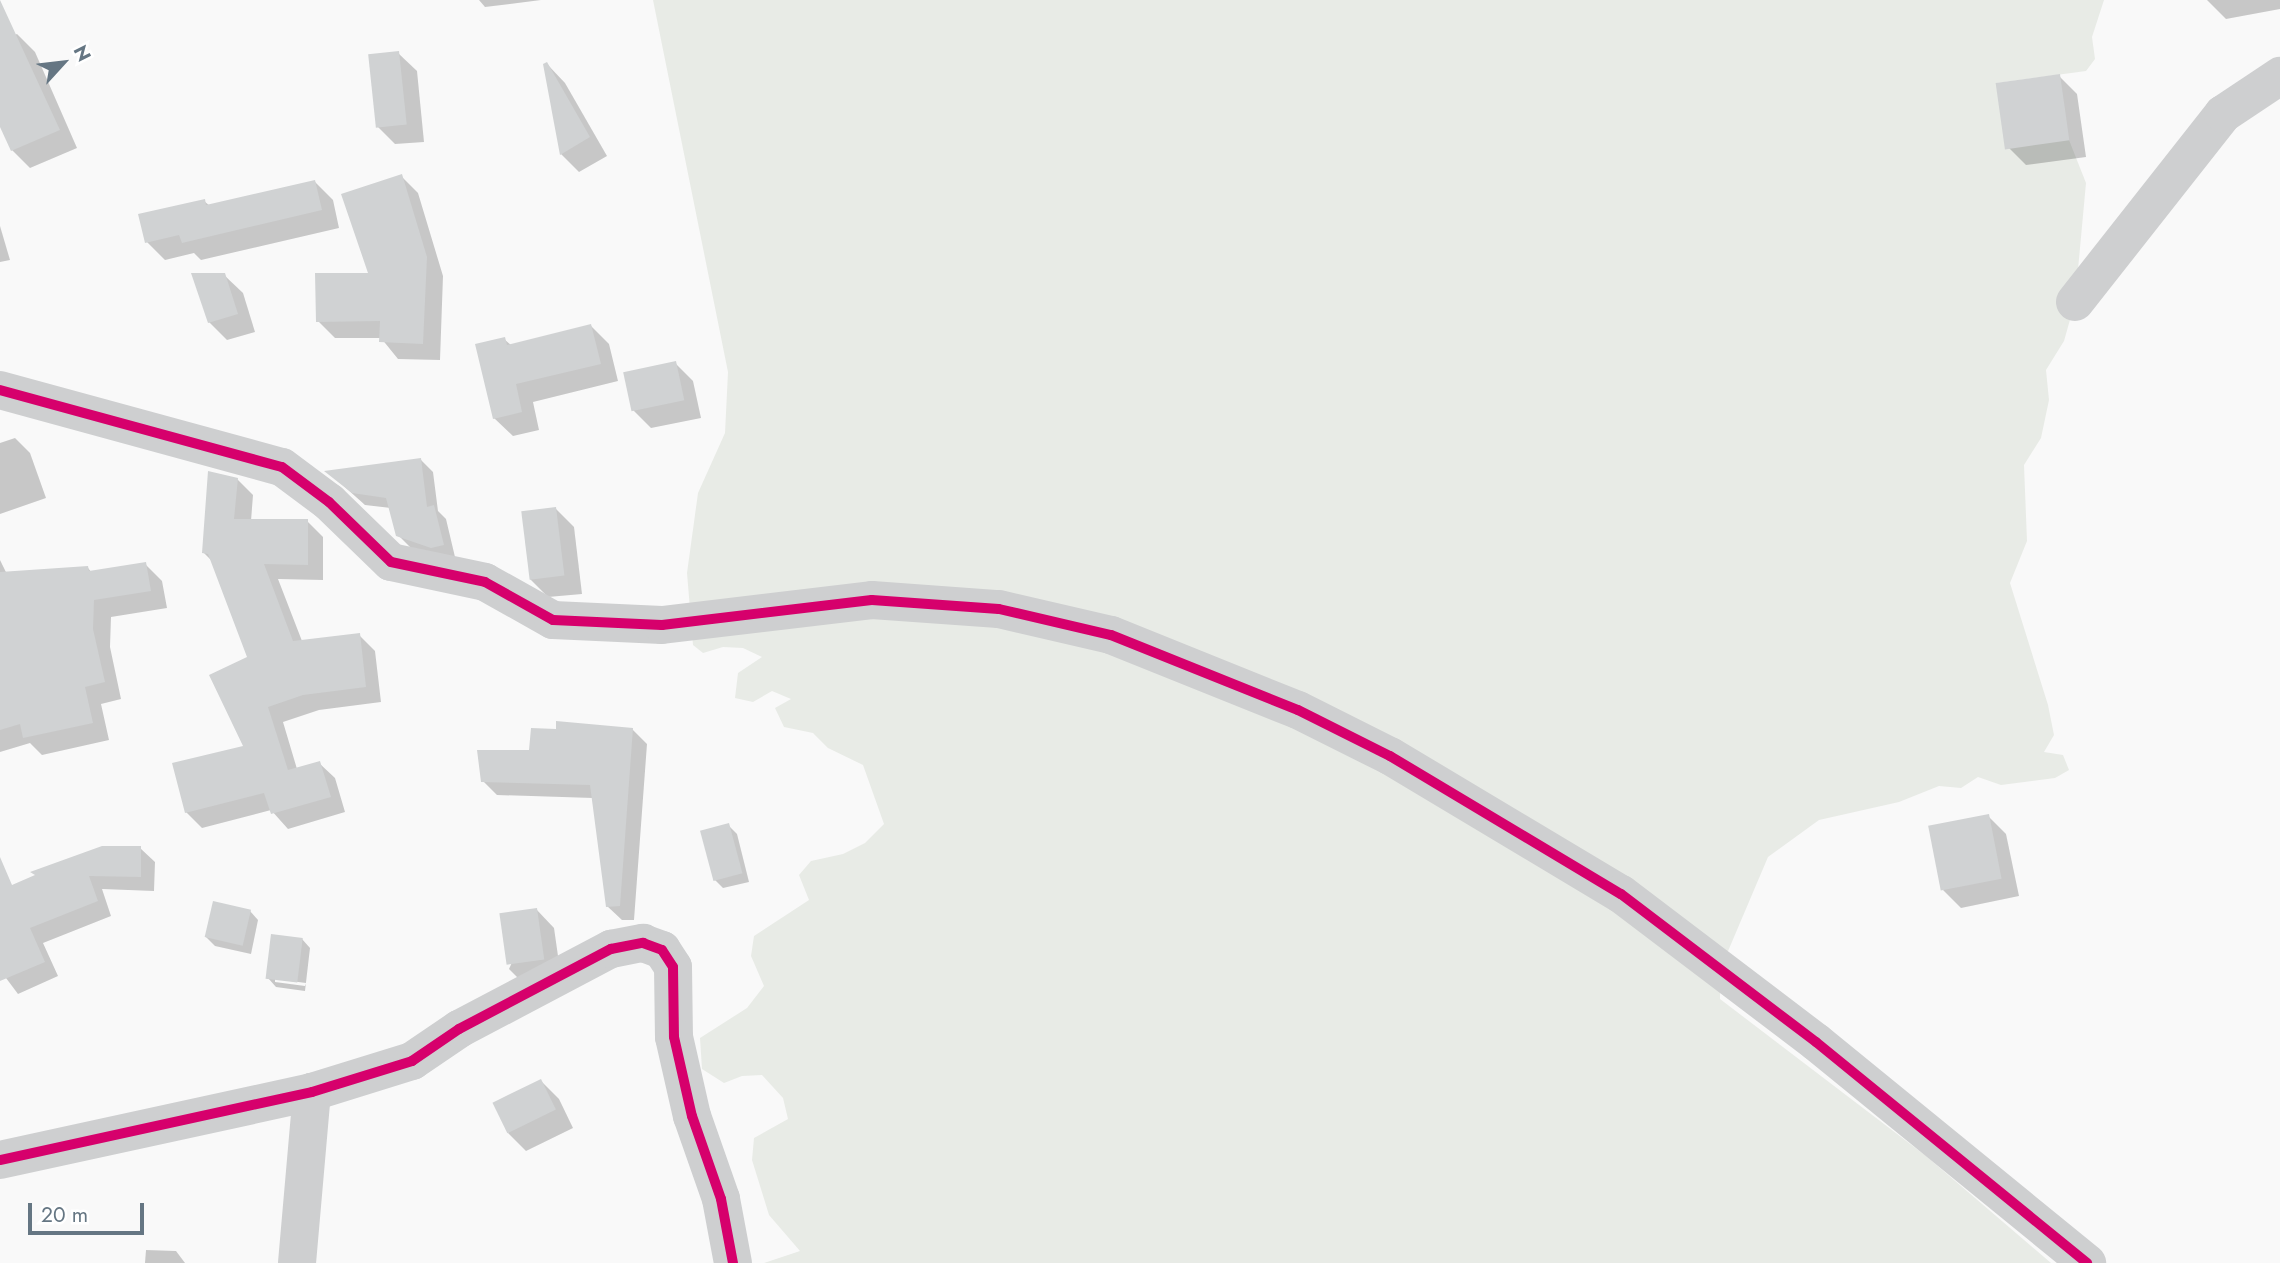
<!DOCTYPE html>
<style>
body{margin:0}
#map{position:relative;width:2280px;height:1263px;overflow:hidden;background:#f9f9f9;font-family:Jost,sans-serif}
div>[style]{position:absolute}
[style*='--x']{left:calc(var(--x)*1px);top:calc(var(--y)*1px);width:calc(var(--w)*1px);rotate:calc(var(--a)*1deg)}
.green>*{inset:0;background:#e8ebe6}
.shadow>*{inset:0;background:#0003}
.building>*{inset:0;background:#d0d2d3;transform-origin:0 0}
.minor>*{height:38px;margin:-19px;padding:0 19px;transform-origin:19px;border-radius:19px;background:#cecfd0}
.cycleway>*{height:10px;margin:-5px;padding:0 5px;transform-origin:5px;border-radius:5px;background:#d6006c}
span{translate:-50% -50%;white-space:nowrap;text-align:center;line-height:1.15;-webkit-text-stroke:7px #fff;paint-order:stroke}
.north{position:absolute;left:28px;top:28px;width:70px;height:70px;-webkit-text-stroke:5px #fff;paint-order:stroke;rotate:63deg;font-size:19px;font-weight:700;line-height:28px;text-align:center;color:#657683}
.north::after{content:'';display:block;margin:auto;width:24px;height:32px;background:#657683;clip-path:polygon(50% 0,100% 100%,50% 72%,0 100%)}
.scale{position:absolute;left:28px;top:1203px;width:116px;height:32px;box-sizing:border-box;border:4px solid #657683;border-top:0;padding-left:9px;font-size:21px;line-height:24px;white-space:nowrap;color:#657683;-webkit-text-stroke:5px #fff;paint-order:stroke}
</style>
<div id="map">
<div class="green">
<i style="clip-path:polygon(653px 0,2104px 0,2092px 37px,2095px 59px,2086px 71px,1997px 83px,2069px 140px,2086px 183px,2075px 302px,2064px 341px,2046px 370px,2049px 400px,2041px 438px,2024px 465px,2027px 541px,2010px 583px,2048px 705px,2054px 735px,2044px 752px,2063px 755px,2069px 770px,2055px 778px,2001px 785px,1978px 777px,1961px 788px,1939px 786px,1899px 802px,1819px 820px,1768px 857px,1720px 970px,1720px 999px,1926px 1156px,2051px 1263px,764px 1263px,800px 1251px,769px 1215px,752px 1160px,754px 1138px,788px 1119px,783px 1098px,762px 1075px,742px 1076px,724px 1083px,702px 1069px,700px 1038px,747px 1008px,764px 986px,751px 956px,754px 936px,809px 900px,799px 875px,811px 861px,843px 854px,865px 843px,884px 824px,863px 765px,828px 748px,813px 733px,784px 727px,775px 708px,791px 699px,772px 691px,753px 702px,735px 698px,738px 673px,762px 657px,743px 648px,723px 647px,703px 653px,693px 645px,687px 573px,698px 493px,725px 433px,728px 372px)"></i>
</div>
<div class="shadow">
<i style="clip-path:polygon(479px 0,541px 0,485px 7px)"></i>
<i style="clip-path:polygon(2280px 0,2280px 9px,2226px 19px,2207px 0)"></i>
<i style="clip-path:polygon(17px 34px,35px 52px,77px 148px,30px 168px,12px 150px,0 123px,0 41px)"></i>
<i style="clip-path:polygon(398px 53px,417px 71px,424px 142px,395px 144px,377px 126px)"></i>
<i style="clip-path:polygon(547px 64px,565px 83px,607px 156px,579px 172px,561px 154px)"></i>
<i style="clip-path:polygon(2059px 76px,2077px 94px,2086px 157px,2026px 165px,2008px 147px)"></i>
<i style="clip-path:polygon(401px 176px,418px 193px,443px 276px,440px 360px,398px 359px,381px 338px,335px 338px,318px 321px,370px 275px)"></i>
<i style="clip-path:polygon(315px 182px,333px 200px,339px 228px,201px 260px,194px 253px,165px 260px,147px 242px,204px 201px,210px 206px)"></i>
<i style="clip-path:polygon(0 226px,10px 260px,0 262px)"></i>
<i style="clip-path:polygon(224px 275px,243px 293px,255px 332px,227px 340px,209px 322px)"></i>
<i style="clip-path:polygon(591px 326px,609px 344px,618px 381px,533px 402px,539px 430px,513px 436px,494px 418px,504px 339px,511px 345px)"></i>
<i style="clip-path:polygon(675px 363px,693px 381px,701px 418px,651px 428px,633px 410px)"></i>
<i style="clip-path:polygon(15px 438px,30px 453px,46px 498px,0 514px,0 443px)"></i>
<i style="clip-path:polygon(421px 460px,433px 472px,438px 511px,446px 519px,455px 557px,416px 553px,398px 535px,391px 508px,365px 505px,328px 472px)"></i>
<i style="clip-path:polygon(237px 479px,253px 495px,251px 521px,307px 521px,323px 537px,323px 580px,278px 579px,302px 641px,359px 635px,375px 651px,381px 702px,319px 710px,283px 722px,297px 769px,319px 763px,335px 778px,345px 812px,288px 829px,271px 810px,202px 828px,186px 812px,246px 747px,249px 658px,214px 563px,204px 553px)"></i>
<i style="clip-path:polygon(556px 509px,574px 527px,582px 594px,548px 597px,530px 579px)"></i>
<i style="clip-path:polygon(0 560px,24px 609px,0 620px)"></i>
<i style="clip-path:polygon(145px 564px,162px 581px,167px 608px,111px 617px,110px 647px,121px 699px,101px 704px,109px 740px,42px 755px,30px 743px,0 752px,0 683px,88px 568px,92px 573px)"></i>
<i style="clip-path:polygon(632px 729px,647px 744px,634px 920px,622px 920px,607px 906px,593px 798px,497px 795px,483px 781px,557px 731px)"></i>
<i style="clip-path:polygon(1988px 816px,2006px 834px,2019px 896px,1961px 908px,1943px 890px)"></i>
<i style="clip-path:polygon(728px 825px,737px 834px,749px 882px,723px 888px,714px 879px)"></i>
<i style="clip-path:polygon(140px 848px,155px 862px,154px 891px,102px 889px,111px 916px,43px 943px,58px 976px,18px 994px,0 970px,0 892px,36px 876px)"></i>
<i style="clip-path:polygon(536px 909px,554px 928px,561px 977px,527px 987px,509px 969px)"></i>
<i style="clip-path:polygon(250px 911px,258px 920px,251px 954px,215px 946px,206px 937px)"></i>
<i style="clip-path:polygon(evenodd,302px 939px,310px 948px,305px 991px,276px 987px,268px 978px,302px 939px,275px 979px,306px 983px,305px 986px,275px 982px,275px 979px)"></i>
<i style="clip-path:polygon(541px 1081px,559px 1099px,573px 1128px,526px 1151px,508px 1133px)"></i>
<i style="clip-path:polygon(146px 1250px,176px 1251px,185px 1263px,145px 1263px)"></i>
</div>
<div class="building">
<i style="clip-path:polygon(0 0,60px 130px,11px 151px,0 127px)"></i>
<i style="left:399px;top:51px;width:74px;height:31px;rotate:84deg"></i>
<i style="clip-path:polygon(547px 62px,590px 137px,560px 155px,543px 64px)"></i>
<i style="left:2060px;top:74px;width:67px;height:65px;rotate:82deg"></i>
<i style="clip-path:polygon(402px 174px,427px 257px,423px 344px,379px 342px,380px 321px,316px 322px,315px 273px,368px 273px,341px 194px)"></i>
<i style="clip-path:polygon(315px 180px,322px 210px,182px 243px,179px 235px,145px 243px,138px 214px,205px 199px,206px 205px)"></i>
<i style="clip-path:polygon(191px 273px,225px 273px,238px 314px,208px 323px)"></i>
<i style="clip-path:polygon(591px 324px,601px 364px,516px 384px,522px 412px,493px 419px,475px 344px,505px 337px,507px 345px)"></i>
<i style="left:676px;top:361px;width:40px;height:54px;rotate:78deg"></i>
<i style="clip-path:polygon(421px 458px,427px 507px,434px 505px,444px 545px,431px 548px,396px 536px,386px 498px,352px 493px,324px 471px)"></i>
<i style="clip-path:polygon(208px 471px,238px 478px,234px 519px,308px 519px,308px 565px,264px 564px,293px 641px,360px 633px,366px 687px,303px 695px,268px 707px,288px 770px,320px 761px,331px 797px,271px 814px,264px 793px,185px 813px,172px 763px,243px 746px,209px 675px,247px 657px,208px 554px,202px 553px)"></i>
<i style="left:556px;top:507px;width:69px;height:35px;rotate:83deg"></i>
<i style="clip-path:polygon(146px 562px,151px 591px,94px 600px,93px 629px,105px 682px,85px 687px,93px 723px,23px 738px,20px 724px,0 730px,0 572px,88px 566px,89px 571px)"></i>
<i style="clip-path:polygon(556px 721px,633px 728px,620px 906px,606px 907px,590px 785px,481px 782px,477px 750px,529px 750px,531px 728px,556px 729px)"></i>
<i style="left:1989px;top:814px;width:66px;height:62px;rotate:79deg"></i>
<i style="left:729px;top:823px;width:52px;height:30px;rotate:75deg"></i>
<i style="clip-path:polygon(102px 846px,141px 846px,141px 877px,89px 876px,98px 901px,30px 928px,45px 962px,0 981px,0 857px,12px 885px,35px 875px,30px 872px)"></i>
<i style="left:213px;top:901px;width:39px;height:37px;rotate:13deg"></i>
<i style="left:537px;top:908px;width:52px;height:38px;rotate:82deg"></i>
<i style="left:271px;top:934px;width:32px;height:45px;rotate:7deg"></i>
<i style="left:541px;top:1079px;width:34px;height:54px;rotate:64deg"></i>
</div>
<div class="minor">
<i style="--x:2075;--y:302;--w:239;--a:-51.8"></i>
<i style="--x:2223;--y:114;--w:69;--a:-33.7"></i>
<i style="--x:0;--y:390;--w:292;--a:15.3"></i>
<i style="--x:282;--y:467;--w:59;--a:36.7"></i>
<i style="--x:329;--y:502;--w:86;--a:44.1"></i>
<i style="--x:391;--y:562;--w:96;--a:12"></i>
<i style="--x:485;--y:582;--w:78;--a:29.2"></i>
<i style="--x:553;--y:620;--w:109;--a:2.6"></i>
<i style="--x:662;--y:625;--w:211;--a:-6.8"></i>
<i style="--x:872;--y:600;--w:127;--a:4.1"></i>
<i style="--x:999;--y:609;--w:115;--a:13.1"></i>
<i style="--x:1111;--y:635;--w:201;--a:21.9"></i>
<i style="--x:1298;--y:710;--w:103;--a:26.6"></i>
<i style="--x:1390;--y:756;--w:269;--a:30.9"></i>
<i style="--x:1621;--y:894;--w:245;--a:37.2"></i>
<i style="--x:1816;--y:1042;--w:350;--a:39.2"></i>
<i style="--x:0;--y:1160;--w:319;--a:-12.3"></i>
<i style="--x:312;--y:1092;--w:105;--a:-17.2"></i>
<i style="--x:412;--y:1061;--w:57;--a:-34.2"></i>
<i style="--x:459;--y:1029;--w:172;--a:-27.8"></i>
<i style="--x:611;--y:949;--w:33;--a:-11"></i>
<i style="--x:643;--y:943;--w:20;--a:20"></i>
<i style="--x:662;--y:950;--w:20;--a:57"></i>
<i style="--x:673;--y:967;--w:70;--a:89.2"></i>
<i style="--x:674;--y:1037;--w:81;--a:77.2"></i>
<i style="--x:692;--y:1116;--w:88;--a:70.7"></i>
<i style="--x:721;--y:1199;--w:65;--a:79.4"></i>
<i style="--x:297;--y:1263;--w:172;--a:-85"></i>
</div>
<div class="cycleway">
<i style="--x:0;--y:390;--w:292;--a:15.3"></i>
<i style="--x:282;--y:467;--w:59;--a:36.7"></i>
<i style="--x:329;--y:502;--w:86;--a:44.1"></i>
<i style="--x:391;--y:562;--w:96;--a:12"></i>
<i style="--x:485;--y:582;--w:78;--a:29.2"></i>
<i style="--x:553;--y:620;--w:109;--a:2.6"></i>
<i style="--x:662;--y:625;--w:211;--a:-6.8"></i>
<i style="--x:872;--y:600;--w:127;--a:4.1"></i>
<i style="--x:999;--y:609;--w:115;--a:13.1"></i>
<i style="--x:1111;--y:635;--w:201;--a:21.9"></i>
<i style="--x:1298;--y:710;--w:103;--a:26.6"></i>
<i style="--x:1390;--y:756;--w:269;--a:30.9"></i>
<i style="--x:1621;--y:894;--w:245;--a:37.2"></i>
<i style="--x:1816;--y:1042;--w:350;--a:39.2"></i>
<i style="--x:0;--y:1160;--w:319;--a:-12.3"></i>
<i style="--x:312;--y:1092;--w:105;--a:-17.2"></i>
<i style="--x:412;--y:1061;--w:57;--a:-34.2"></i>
<i style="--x:459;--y:1029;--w:172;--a:-27.8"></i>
<i style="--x:611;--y:949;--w:33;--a:-11"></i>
<i style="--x:643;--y:943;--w:20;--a:20"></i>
<i style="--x:662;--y:950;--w:20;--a:57"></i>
<i style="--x:673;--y:967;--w:70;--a:89.2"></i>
<i style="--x:674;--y:1037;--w:81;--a:77.2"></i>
<i style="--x:692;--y:1116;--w:88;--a:70.7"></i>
<i style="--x:721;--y:1199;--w:65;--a:79.4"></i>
</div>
<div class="north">N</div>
<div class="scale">20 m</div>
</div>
